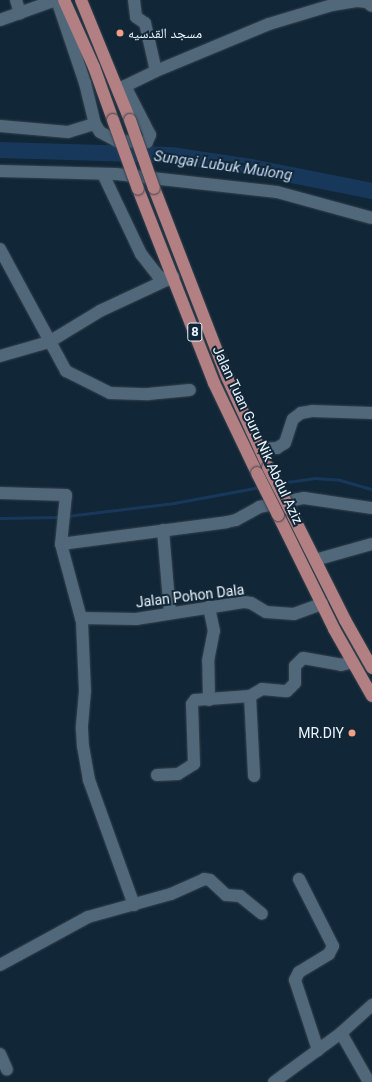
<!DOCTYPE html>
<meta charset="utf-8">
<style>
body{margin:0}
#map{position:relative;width:372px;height:1082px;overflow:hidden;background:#112636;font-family:Roboto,"Noto Naskh Arabic",sans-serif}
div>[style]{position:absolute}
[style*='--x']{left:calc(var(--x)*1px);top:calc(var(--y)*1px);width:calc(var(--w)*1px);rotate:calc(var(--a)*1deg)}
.stream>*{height:2.5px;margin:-1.25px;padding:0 1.25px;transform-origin:1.25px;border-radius:1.25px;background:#18385b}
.river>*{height:16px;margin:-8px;padding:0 8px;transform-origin:8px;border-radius:8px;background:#18385b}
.roads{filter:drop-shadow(0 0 1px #34424f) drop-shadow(0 0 1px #34424f)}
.minor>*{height:12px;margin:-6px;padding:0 6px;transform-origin:6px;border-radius:6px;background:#51687a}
.major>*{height:12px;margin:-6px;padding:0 6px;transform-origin:6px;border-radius:6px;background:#b27f82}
.bridges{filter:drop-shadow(0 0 1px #34424f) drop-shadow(0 0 1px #34424f)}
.major-bridge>*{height:12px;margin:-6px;padding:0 6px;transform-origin:6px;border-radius:6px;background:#b27f82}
.dots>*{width:11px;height:11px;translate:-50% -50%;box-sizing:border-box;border:2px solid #112636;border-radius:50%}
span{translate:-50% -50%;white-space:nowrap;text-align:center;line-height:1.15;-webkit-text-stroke:4px #112636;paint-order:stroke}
.shield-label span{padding:1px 3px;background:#112636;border:1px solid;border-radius:3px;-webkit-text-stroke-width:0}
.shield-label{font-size:13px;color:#ecf6ff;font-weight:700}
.poi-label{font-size:14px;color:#ecf6ff}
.left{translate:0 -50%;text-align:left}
.right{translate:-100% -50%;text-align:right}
.street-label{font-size:14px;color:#ecf6ff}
.water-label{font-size:15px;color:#c6dbf4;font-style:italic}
</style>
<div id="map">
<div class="stream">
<i style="--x:280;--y:483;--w:34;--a:-8"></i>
<i style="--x:314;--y:478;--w:26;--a:4"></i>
<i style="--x:340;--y:480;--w:33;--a:16"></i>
<i style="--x:67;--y:516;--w:108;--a:-6.9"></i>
<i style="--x:174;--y:503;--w:87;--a:-10.5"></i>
<i style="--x:0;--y:518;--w:60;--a:-1"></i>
</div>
<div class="river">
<i style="--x:0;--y:150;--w:171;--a:1.7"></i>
<i style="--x:171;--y:155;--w:81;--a:8.5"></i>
<i style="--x:251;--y:167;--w:123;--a:11.2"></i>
</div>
<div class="roads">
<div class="minor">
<i style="--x:16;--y:0;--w:14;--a:73"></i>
<i style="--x:57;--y:0;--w:88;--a:71.4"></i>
<i style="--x:85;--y:83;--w:42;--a:76.3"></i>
<i style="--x:95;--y:124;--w:9;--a:58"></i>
<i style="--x:100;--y:132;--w:19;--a:28"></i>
<i style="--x:117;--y:141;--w:30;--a:2"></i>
<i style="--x:147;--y:142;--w:8;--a:-67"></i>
<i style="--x:150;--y:135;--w:55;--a:-117"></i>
<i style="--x:134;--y:0;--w:17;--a:83"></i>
<i style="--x:136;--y:17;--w:11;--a:34"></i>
<i style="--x:145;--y:23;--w:49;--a:77.1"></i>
<i style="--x:0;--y:20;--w:59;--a:-19.7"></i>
<i style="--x:119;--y:89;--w:41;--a:-25.9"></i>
<i style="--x:156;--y:71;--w:122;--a:-22.6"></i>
<i style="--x:269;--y:24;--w:66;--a:-16.8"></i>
<i style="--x:332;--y:5;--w:25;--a:-9"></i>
<i style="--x:357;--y:1;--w:10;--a:6"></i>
<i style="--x:367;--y:2;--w:6;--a:39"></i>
<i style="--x:0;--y:126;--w:68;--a:5"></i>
<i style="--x:68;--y:132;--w:28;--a:-17"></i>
<i style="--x:0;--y:171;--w:116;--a:1.5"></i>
<i style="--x:116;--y:174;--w:162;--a:6.4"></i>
<i style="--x:277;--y:192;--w:98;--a:15.3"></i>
<i style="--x:103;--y:174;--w:89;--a:64.6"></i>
<i style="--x:141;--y:254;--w:28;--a:52"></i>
<i style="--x:158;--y:276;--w:10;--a:24"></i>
<i style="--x:0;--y:249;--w:139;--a:61.6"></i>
<i style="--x:66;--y:371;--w:49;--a:26.6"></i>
<i style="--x:110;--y:393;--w:38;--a:2"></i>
<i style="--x:148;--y:394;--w:42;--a:-5.4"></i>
<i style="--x:0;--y:356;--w:51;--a:-15.9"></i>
<i style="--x:49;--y:342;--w:60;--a:-31.3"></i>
<i style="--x:100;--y:311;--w:81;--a:-25"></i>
<i style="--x:260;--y:449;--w:17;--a:-3"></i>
<i style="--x:277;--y:448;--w:9;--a:-32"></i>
<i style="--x:285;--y:443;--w:25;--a:-72"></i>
<i style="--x:293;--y:419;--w:10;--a:-37"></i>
<i style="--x:301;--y:413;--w:11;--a:-10"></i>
<i style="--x:312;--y:411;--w:60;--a:1.9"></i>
<i style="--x:0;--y:493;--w:66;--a:1.7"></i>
<i style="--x:66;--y:495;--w:49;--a:95.8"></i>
<i style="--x:61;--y:544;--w:81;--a:74.9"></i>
<i style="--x:82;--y:622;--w:69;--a:87.5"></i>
<i style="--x:85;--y:691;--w:38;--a:95"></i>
<i style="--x:82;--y:729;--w:17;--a:87"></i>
<i style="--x:83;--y:746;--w:35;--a:80"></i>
<i style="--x:89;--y:780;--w:133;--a:70.2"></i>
<i style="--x:163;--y:530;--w:83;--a:85.2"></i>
<i style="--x:61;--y:544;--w:167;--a:-7.5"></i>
<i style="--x:227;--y:522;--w:9;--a:-13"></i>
<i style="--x:236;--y:520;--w:26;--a:-29"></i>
<i style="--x:259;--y:507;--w:46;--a:-11.3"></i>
<i style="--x:304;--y:498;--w:69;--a:8.4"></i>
<i style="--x:315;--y:560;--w:59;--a:-15.7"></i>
<i style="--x:81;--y:618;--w:55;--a:1"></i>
<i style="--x:136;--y:619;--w:109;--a:-8.9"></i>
<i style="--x:244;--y:602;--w:7;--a:8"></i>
<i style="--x:251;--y:603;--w:17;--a:31"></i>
<i style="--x:266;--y:612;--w:28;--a:4"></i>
<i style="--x:294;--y:614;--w:30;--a:-20"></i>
<i style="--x:250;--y:696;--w:80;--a:87.1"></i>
<i style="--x:209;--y:700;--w:39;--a:-91"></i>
<i style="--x:208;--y:661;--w:31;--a:-79"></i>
<i style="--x:214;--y:631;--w:25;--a:-102"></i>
<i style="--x:157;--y:775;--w:21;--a:-3"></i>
<i style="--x:178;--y:774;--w:19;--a:-32"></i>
<i style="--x:194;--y:764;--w:60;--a:-91.9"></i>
<i style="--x:192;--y:704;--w:5;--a:-53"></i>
<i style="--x:195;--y:700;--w:55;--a:-4.2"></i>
<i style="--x:250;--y:696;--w:14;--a:-30"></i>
<i style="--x:262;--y:689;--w:25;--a:5"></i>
<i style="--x:287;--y:691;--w:11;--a:-45"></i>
<i style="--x:295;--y:683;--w:17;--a:-90"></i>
<i style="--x:295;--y:666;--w:11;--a:-45"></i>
<i style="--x:303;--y:658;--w:39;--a:10"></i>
<i style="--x:341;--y:665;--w:12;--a:-14"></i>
<i style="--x:299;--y:879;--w:75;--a:63.1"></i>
<i style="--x:333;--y:946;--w:9;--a:117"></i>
<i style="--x:329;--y:954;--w:35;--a:149"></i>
<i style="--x:299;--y:972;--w:9;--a:117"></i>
<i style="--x:295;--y:980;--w:74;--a:71.8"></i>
<i style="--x:0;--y:965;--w:100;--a:-28.6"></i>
<i style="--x:88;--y:917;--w:86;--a:-15.5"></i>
<i style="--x:171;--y:894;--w:36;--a:-24"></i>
<i style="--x:204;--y:879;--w:6;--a:9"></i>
<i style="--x:210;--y:880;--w:22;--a:43"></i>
<i style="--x:226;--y:895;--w:14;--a:4"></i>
<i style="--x:240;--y:896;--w:28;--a:39"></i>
<i style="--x:341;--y:1033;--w:56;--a:60.3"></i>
<i style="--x:0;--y:1054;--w:17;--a:66"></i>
<i style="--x:274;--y:1082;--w:83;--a:-36.2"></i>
<i style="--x:341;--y:1033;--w:42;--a:-42.1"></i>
</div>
<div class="major">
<i style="--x:64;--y:0;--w:73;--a:65.9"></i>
<i style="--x:94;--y:67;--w:56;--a:70.3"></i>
<i style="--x:81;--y:0;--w:130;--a:67.8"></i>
<i style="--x:154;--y:188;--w:203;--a:68.9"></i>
<i style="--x:227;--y:377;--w:99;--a:65.5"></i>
<i style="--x:138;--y:189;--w:208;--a:68.6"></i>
<i style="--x:214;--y:383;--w:100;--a:64.5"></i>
<i style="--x:290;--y:510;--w:123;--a:63.4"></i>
<i style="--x:345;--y:620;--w:55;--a:60.6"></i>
<i style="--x:278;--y:515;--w:127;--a:63.8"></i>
<i style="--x:334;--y:629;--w:77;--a:60.4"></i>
</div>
</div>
<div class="bridges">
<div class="major-bridge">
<i style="--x:113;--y:120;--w:73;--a:70.1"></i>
<i style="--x:130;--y:120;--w:72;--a:70.6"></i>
<i style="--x:268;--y:467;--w:48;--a:62.9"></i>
<i style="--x:257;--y:473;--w:47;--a:63.4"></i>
</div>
</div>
<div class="dots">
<i style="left:120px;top:33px;background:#f39f85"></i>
<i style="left:352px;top:733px;background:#f39f85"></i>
</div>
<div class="shield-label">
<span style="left:195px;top:332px">8</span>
</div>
<div class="poi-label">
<span class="left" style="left:128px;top:33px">مسجد القدسيه</span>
<span class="right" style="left:344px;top:733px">MR.DIY</span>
</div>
<div class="street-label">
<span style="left:258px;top:435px;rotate:65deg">Jalan Tuan Guru Nik Abdul Aziz</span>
<span style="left:190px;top:596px;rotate:-7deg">Jalan Pohon Dala</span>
</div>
<div class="water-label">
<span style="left:223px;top:166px;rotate:8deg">Sungai Lubuk Mulong</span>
</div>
</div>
